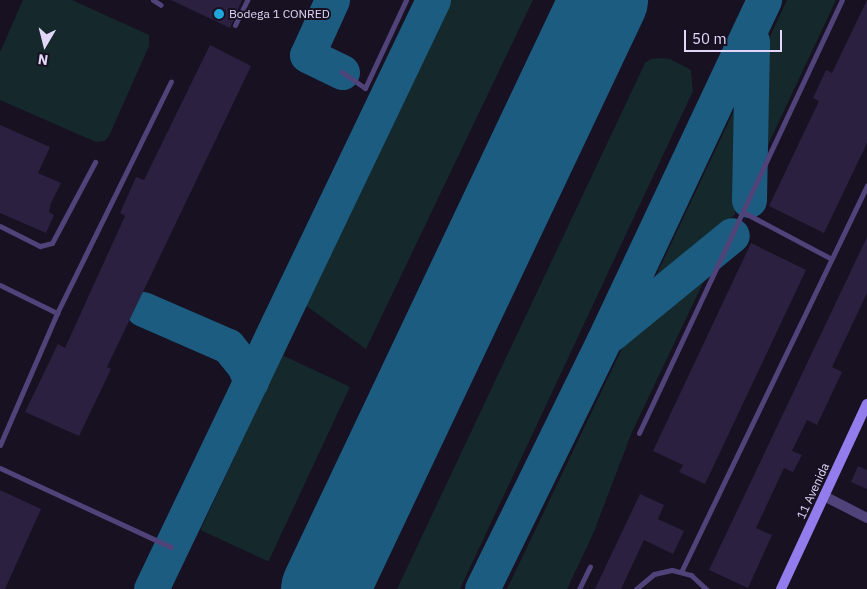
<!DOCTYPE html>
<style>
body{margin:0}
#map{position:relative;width:867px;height:589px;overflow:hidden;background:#171122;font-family:"IBM Plex Sans",sans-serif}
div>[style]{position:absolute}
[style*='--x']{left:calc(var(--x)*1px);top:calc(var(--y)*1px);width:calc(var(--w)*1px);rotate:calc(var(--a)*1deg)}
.green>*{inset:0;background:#15282b;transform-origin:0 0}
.taxiway>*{height:35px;margin:-17.5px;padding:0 17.5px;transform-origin:17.5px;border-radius:17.5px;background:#1b5c80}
.runway>*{height:88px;margin:-44px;padding:0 44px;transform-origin:44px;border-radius:44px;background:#1b5c80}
.building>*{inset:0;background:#2c2040}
.lane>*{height:5px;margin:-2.5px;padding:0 2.5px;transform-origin:2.5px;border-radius:2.5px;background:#4f437a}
.street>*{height:10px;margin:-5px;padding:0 5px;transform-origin:5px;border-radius:5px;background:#4f437a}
.secondary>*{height:10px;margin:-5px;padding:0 5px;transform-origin:5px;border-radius:5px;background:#937cec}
.dots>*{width:14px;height:14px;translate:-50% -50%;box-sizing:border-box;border:2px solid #171122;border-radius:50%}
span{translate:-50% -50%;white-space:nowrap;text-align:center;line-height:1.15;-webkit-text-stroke:4px #171122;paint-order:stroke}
.poi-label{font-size:12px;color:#e2d7f9}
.left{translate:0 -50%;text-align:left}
.street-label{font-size:12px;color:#e2d7f9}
.north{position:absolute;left:20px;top:20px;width:50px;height:50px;-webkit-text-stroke:4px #171122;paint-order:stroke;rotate:188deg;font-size:14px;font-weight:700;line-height:20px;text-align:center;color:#e2d7f9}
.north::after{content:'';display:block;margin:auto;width:18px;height:22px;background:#e2d7f9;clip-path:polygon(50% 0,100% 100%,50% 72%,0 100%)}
.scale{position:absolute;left:684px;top:30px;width:98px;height:22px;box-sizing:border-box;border:2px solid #e2d7f9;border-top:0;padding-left:6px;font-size:15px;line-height:18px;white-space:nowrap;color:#e2d7f9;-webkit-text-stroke:4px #171122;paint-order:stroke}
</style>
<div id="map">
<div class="green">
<i style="clip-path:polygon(23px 0,72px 0,149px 35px,149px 46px,109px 136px,105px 141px,96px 142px,0 100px,0 52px)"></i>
<i style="clip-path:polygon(448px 0,533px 0,366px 349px,305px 305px)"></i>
<i style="clip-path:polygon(787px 0,836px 0,760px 162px,758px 159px,764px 49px)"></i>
<i style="clip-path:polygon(661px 58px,670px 59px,691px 70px,693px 91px,460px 589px,397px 589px,645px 63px,651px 59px)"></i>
<i style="clip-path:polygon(741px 101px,743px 106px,735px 214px,662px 285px,655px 287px,653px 282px,738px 102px)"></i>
<i style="clip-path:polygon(713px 262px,632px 432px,593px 534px,567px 589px,507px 589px,628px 336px,635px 327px)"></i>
<i style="left:282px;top:355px;width:75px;height:193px;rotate:25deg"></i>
</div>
<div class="taxiway">
<i style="--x:332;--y:0;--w:60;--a:114.4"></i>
<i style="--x:307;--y:55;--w:39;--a:26"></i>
<i style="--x:749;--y:200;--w:159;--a:-88.9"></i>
<i style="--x:143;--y:309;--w:93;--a:23.5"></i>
<i style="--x:228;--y:346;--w:26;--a:51"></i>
<i style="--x:244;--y:366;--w:17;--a:66"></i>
<i style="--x:611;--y:334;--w:156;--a:-39.3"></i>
<i style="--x:151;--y:589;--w:653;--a:-64.42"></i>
<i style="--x:482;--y:589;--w:277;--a:-63.9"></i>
<i style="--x:604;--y:340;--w:376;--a:-64.8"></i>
</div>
<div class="runway">
<i style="--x:325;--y:589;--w:652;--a:-64.65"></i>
</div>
<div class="building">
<i style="clip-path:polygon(171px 0,242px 0,230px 28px)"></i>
<i style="clip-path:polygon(867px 0,867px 143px,824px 233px,769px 206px,819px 101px,813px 98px,826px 70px,832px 73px)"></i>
<i style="clip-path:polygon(210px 45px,251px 66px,107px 367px,111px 369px,79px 436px,25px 412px,58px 344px,65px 348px,125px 216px,120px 213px,136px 177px,144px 180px)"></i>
<i style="clip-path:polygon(0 125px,50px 147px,38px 173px,61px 183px,51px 203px,49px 212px,54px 215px,46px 233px,0 213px)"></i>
<i style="clip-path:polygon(867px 237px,867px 293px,832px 367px,842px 372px,817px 425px,807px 420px,792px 451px,802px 455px,793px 472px,784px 468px,756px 528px,772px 535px,748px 588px,709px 570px)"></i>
<i style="clip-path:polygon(751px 243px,806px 270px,705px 484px,679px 472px,683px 465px,653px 451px)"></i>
<i style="clip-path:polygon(858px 466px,867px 470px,867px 489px,851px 482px)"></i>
<i style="clip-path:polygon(0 490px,41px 509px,5px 589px,0 589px)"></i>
<i style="clip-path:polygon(640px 494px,664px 505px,658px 519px,684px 531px,673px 554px,644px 540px,621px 589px,595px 589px)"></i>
</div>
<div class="lane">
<i style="--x:153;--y:0;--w:9;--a:32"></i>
<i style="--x:235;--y:25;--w:28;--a:-64"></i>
<i style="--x:342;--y:72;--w:28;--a:35"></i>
<i style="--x:365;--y:88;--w:97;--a:-65"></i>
<i style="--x:743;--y:212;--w:98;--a:27.9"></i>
<i style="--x:0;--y:226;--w:45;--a:26.6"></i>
<i style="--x:40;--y:246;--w:12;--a:-14"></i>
<i style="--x:52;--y:243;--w:92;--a:-62"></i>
<i style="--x:0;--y:285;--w:64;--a:26.2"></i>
<i style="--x:639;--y:433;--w:478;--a:-64.9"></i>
<i style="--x:0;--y:445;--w:144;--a:-66.6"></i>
<i style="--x:57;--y:313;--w:258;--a:-63.8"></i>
<i style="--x:0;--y:468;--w:188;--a:24.8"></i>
<i style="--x:681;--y:572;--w:429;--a:-64.3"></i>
<i style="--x:579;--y:589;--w:25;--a:-64"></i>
<i style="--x:636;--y:589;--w:23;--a:-40"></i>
<i style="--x:654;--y:574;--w:18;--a:-13"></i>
<i style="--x:672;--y:570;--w:20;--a:15"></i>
<i style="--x:691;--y:575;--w:21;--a:43"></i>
</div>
<div class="street">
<i style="--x:824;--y:496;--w:48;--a:27.1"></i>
</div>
<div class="secondary">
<i style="--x:781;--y:589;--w:204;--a:-65.1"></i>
</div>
<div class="dots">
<i style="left:219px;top:14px;background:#1fa7dd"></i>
</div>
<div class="poi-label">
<span class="left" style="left:229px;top:14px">Bodega 1 CONRED</span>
</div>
<div class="street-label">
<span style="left:813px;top:491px;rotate:-65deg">11 Avenida</span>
</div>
<div class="north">N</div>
<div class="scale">50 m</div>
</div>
